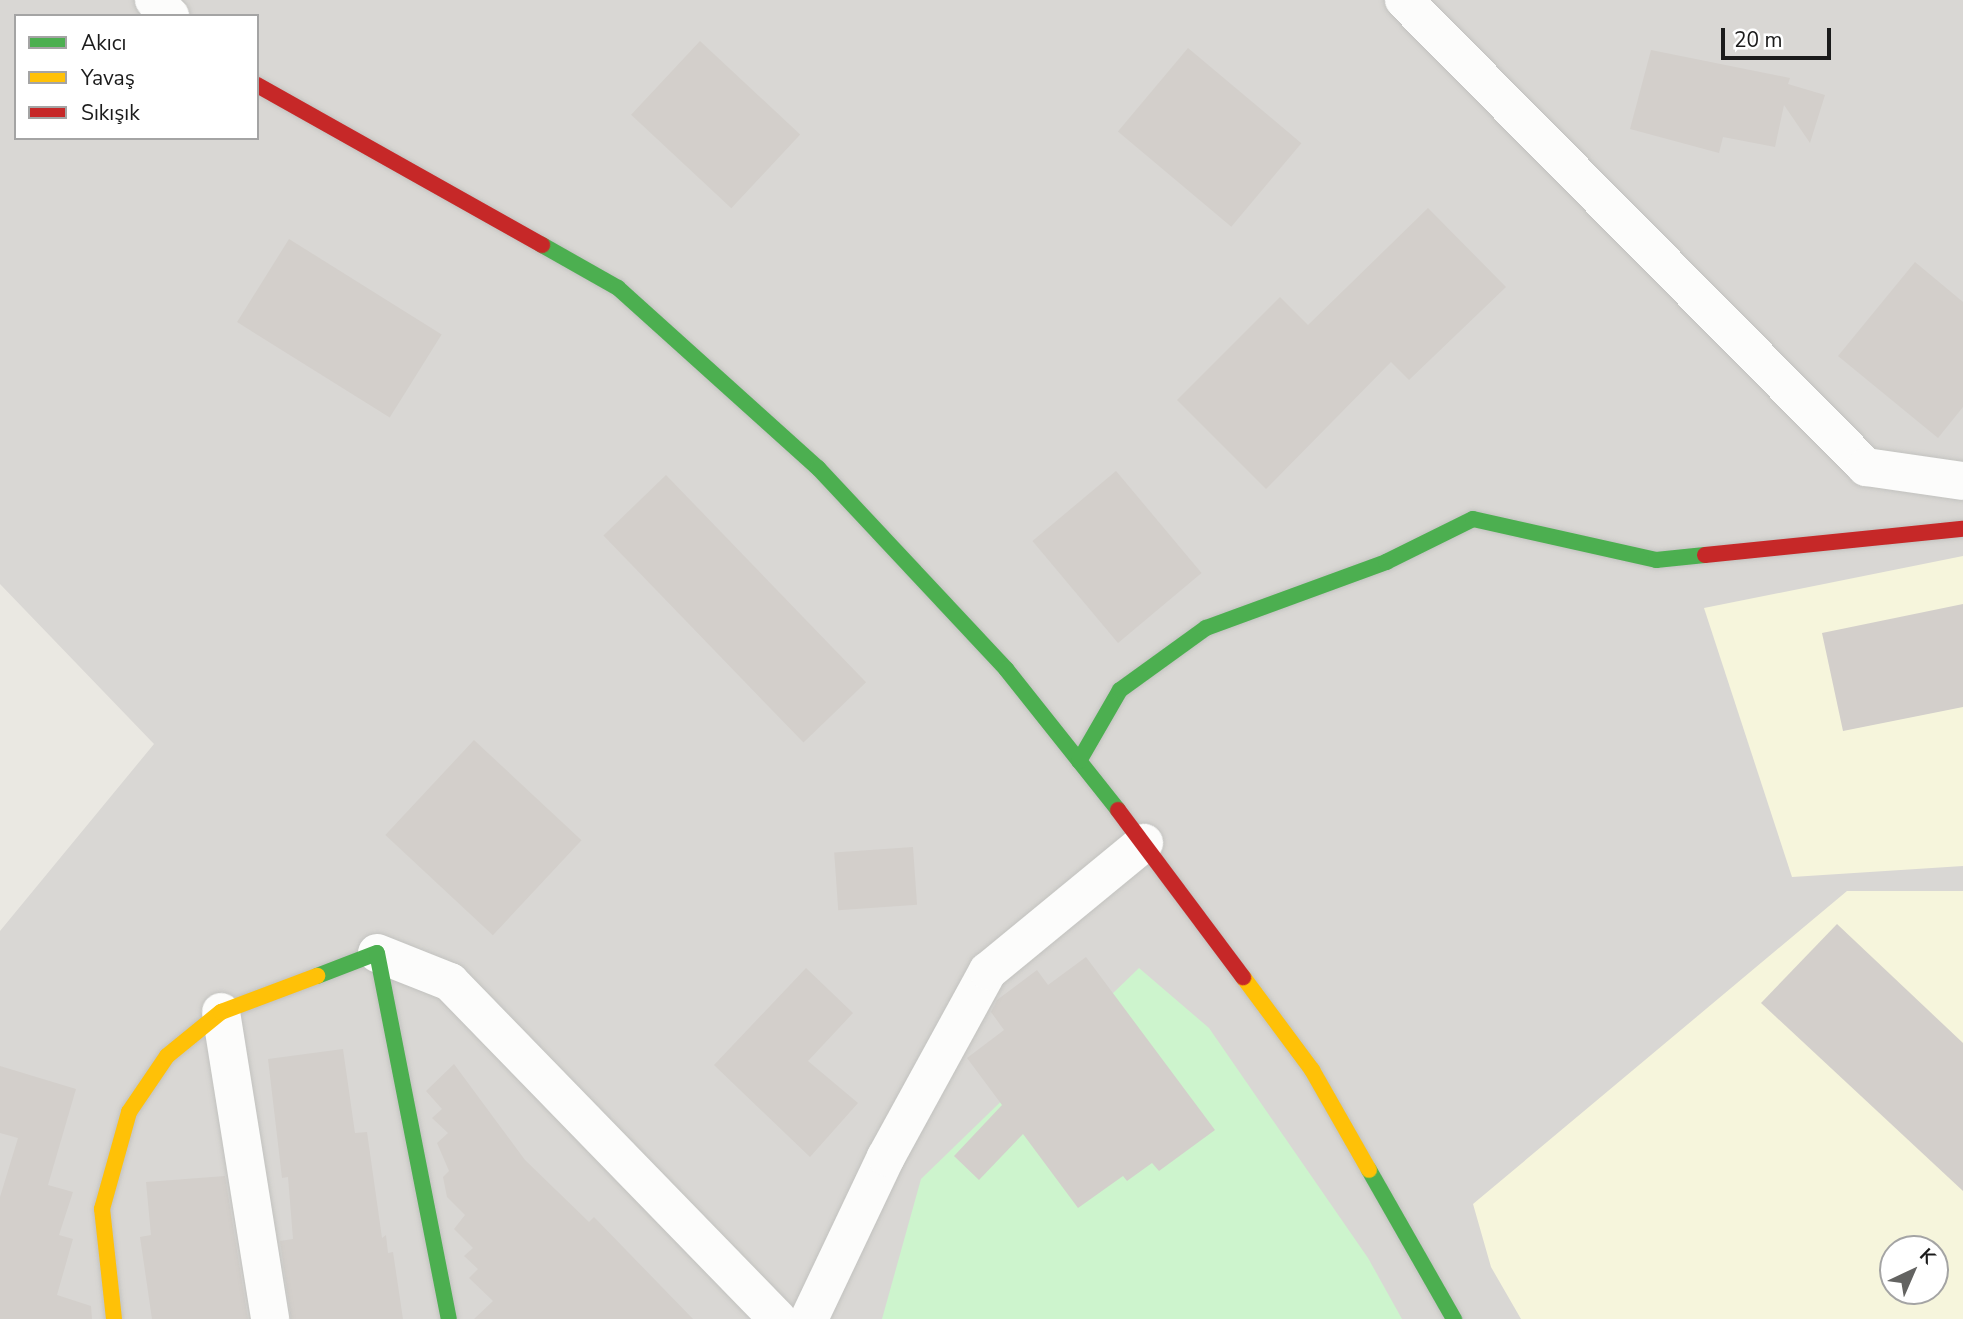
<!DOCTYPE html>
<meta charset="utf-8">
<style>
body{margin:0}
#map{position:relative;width:1963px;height:1319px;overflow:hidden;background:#eae8e2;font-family:"Nunito Sans",sans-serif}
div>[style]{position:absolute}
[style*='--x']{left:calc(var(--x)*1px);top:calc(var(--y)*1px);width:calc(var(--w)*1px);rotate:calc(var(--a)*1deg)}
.residential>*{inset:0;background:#d9d7d4}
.education>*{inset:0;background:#f6f5dc}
.park>*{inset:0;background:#cdf4cd}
.building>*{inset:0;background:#d3cfcb;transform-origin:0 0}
.roads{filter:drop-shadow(0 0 2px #c2c2bf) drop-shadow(0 0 2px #c2c2bf)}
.street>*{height:38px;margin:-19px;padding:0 19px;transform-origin:19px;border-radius:19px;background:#fcfcfb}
.fast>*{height:16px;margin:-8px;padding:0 8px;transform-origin:8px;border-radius:8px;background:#4caf50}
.slow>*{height:16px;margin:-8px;padding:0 8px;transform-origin:8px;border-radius:8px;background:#ffc107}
.jam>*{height:16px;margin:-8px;padding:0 8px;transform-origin:8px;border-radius:8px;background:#c62828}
span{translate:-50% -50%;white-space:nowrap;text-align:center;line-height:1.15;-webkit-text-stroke:6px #fff;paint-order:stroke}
.legend{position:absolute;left:14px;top:14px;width:245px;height:126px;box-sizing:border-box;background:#fff;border:2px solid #a4a4a4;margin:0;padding:9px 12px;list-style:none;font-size:21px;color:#1b1b1b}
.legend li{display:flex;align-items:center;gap:14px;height:35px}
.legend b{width:35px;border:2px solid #a4a4a4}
.north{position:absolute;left:1879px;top:1235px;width:70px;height:70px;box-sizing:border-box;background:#fff;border:2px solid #a4a4a4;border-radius:50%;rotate:44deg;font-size:19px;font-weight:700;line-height:28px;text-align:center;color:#1b1b1b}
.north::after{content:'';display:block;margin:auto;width:24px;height:32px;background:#636361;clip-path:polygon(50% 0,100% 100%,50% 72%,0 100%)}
.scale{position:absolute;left:1721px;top:28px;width:110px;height:32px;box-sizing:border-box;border:4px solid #1b1b1b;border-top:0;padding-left:9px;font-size:21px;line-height:24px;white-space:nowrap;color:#1b1b1b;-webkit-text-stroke:5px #fff;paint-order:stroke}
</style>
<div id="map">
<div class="residential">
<i style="clip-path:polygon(evenodd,0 0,1963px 0,1963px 1319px,0 1319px,0 931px,154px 744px,0 584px,0 0,16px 16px,257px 16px,257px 138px,16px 138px,16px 16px,0 0,1893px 1249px,1935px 1249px,1935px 1291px,1893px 1291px,1893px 1249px)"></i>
</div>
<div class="education">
<i style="clip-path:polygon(1963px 556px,1963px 866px,1792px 877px,1704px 608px)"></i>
<i style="clip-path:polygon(evenodd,1847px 891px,1963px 891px,1963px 1319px,1521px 1319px,1491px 1267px,1473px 1204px,1847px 891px,1893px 1249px,1935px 1249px,1935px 1291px,1893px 1291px,1893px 1249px)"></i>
</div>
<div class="park">
<i style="clip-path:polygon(1139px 968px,1209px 1028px,1368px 1258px,1402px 1319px,882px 1319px,921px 1179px)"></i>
</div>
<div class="building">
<i style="left:700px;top:41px;width:137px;height:101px;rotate:43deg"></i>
<i style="left:1188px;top:48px;width:148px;height:109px;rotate:40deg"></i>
<i style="clip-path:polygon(1651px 50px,1790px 78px,1788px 84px,1825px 95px,1810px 143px,1784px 105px,1775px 147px,1723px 137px,1719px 153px,1630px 129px)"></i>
<i style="clip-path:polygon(1428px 208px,1506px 287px,1409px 380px,1391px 362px,1266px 489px,1177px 400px,1280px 297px,1308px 325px)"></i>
<i style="left:289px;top:239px;width:180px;height:98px;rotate:32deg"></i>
<i style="clip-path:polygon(1915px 262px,1963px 302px,1963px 407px,1938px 438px,1838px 356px)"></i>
<i style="left:1116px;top:471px;width:133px;height:109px;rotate:50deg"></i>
<i style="left:666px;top:475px;width:288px;height:87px;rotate:46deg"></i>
<i style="clip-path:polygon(1963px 604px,1963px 707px,1843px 731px,1822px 633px)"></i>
<i style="left:474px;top:740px;width:147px;height:130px;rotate:43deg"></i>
<i style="left:913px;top:847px;width:58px;height:79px;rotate:86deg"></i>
<i style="clip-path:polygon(1837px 924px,1963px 1043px,1963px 1191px,1761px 1003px)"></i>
<i style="clip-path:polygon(1086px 957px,1215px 1130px,1159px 1171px,1152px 1163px,1127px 1181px,1123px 1176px,1078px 1208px,1023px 1134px,979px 1180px,954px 1156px,1002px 1105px,967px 1058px,1004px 1030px,991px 1012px,997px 1000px,1037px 970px,1048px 985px)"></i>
<i style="clip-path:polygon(806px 968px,853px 1013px,808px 1061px,858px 1103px,810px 1157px,714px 1065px)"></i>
<i style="clip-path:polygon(343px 1049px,355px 1133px,367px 1132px,382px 1238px,386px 1235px,388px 1253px,393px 1252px,403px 1319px,291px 1319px,280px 1241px,293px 1239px,288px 1177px,282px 1178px,268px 1059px)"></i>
<i style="clip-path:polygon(454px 1064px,525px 1160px,589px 1222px,594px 1217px,693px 1319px,474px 1319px,493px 1301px,469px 1278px,478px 1269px,464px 1256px,473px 1248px,454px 1229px,465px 1215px,447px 1197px,443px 1177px,449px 1171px,437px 1143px,448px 1133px,432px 1118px,442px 1109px,426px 1091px)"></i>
<i style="clip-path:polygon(0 1066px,76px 1089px,48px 1185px,73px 1192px,59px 1235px,73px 1239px,57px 1295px,91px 1306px,92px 1319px,0 1319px,0 1197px,18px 1138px,0 1133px)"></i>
<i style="clip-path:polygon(225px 1176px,248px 1319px,152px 1319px,140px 1237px,151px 1235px,146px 1182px)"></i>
</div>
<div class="roads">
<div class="street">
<i style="--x:154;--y:0;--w:23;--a:45"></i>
<i style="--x:1404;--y:0;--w:657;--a:45.31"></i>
<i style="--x:1866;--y:467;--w:98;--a:8.2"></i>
<i style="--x:377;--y:953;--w:79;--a:21.7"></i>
<i style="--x:450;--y:982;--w:470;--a:45.8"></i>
<i style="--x:221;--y:1012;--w:311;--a:80.9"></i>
<i style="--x:809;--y:1319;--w:179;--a:-64.6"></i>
<i style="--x:886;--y:1157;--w:212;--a:-61.3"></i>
<i style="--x:988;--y:971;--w:202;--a:-39.4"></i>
</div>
<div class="fast">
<i style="--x:542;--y:245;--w:87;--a:29.5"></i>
<i style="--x:618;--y:288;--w:269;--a:42"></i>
<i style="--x:818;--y:468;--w:275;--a:46.9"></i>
<i style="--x:1006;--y:669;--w:180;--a:51.5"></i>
<i style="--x:1079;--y:761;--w:82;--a:-60"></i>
<i style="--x:1120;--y:690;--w:106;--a:-35.8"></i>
<i style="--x:1206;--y:628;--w:192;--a:-20.1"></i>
<i style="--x:1386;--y:562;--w:97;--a:-26.3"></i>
<i style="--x:1473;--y:519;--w:188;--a:12.6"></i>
<i style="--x:1656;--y:560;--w:49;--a:-5.8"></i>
<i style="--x:317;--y:976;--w:64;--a:-21"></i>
<i style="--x:377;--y:953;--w:373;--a:78.9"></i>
<i style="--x:1369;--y:1170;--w:172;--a:60.3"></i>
</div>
<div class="slow">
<i style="--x:1243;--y:977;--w:116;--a:53.4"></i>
<i style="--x:1312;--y:1070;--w:115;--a:60.3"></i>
<i style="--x:114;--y:1319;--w:111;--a:-96.2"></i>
<i style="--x:102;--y:1209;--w:101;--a:-74.4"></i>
<i style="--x:129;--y:1112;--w:68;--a:-55.8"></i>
<i style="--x:167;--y:1056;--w:70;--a:-39.2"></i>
<i style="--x:221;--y:1012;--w:103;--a:-20.6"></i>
</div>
<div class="jam">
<i style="--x:257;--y:85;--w:327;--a:29.3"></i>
<i style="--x:1705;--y:555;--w:259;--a:-5.8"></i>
<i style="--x:1118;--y:810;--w:209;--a:53.2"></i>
</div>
</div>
<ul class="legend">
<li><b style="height:9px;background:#4caf50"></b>Akıcı</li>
<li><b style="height:9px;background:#ffc107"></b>Yavaş</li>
<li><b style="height:9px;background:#c62828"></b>Sıkışık</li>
</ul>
<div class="north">K</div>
<div class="scale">20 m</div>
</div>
